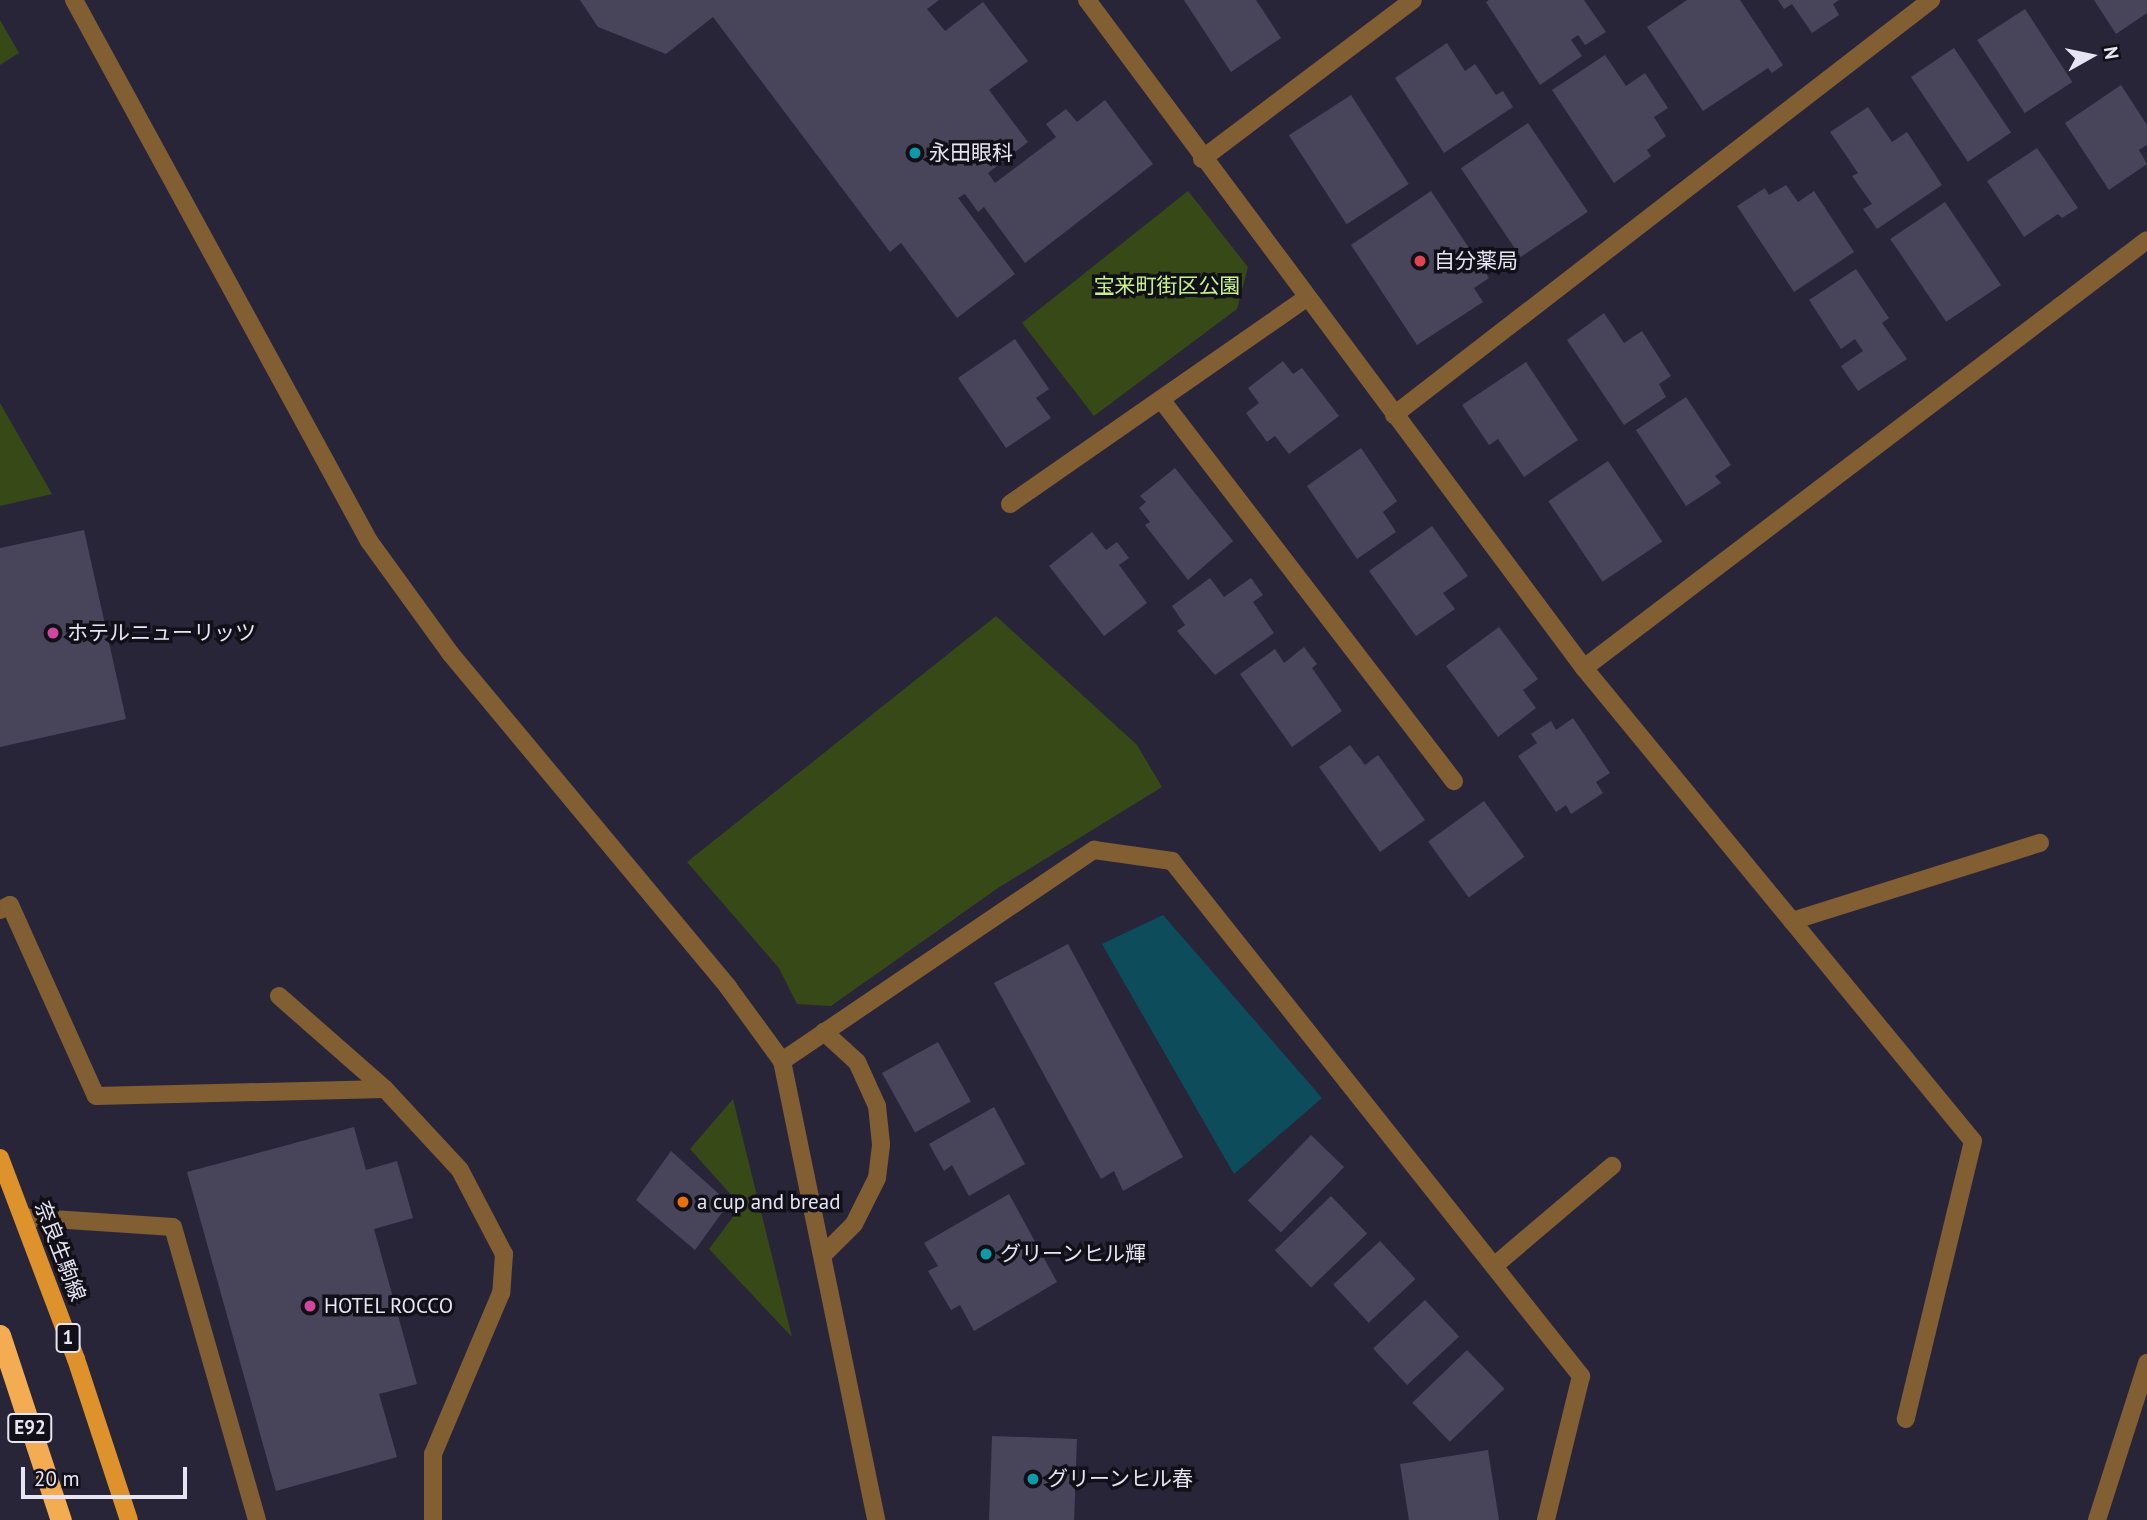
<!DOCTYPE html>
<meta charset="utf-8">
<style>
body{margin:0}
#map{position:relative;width:2147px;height:1520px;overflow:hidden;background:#292539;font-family:"PT Sans","Noto Sans JP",sans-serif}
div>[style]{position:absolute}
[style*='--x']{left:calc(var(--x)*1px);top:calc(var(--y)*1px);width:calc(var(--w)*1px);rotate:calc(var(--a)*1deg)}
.green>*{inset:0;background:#364917}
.water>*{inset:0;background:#0d4d5b}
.building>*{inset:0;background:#48445a;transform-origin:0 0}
.minor>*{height:18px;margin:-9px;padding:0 9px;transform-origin:9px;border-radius:9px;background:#825e33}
.major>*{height:18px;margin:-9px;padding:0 9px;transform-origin:9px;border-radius:9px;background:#dd922b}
.highway>*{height:21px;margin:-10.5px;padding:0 10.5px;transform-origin:10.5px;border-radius:10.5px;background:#f4ac53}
.dots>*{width:19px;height:19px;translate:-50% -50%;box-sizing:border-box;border:4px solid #111018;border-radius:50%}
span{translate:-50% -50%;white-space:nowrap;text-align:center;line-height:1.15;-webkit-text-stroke:7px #111018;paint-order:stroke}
.shield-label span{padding:2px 5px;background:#111018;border:2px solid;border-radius:5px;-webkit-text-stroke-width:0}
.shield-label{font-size:19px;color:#e7e5f3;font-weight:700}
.poi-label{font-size:21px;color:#e7e5f3}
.left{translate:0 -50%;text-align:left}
.park-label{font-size:21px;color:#c7f18a}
.street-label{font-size:21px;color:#e7e5f3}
.north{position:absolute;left:2056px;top:21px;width:70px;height:70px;-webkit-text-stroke:5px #111018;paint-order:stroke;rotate:81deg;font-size:19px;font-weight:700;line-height:28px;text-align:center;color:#e7e5f3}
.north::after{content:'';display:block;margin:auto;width:24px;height:32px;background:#e7e5f3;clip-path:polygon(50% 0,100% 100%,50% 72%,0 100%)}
.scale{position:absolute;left:21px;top:1467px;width:166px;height:32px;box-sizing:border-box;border:4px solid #e7e5f3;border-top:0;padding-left:9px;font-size:21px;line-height:24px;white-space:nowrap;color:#e7e5f3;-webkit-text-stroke:5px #111018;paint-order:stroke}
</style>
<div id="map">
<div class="green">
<i style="clip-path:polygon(0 20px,19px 53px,0 65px)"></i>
<i style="clip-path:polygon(1188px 191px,1248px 267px,1237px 309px,1094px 416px,1022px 323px)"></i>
<i style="clip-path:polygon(0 403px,52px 494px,0 506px)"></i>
<i style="clip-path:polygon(996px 616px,1137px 745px,1162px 787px,998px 888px,831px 1006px,797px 1004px,779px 968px,687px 862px)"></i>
<i style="clip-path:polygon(733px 1099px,792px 1337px,709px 1249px,741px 1206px,690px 1149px)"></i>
</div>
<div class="water">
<i style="clip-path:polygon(1163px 915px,1322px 1098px,1234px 1174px,1102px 944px)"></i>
</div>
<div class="building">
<i style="clip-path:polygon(580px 0,939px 0,927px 9px,945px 31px,983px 2px,1028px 61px,989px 90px,1028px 142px,988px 173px,995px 183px,1056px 137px,1046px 124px,1066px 109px,1077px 122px,1105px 100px,1153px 164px,1025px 263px,984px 207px,978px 212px,965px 194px,958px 198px,1015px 274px,957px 318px,901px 243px,890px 252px,713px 17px,666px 54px,598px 27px)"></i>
<i style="clip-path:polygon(1184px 0,1256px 0,1281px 38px,1231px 72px)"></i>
<i style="clip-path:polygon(1489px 0,1584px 0,1606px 32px,1585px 45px,1578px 35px,1571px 40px,1582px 56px,1540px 85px,1486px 2px)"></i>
<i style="clip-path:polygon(1687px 0,1740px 0,1783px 65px,1772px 73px,1768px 68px,1703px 111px,1647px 27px)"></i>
<i style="clip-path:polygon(1778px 0,1839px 0,1833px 4px,1839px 15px,1812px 33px,1792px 4px,1784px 9px)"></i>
<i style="clip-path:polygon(2094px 0,2147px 0,2147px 13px,2116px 34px)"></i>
<i style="left:2025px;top:9px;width:87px;height:57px;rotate:57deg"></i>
<i style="clip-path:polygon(1447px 43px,1465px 71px,1475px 64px,1496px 95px,1503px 91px,1513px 107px,1444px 153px,1395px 78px)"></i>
<i style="left:1954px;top:48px;width:102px;height:52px;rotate:56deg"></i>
<i style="clip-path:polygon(1605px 55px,1626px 86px,1645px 73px,1668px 108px,1654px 117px,1666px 136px,1647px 150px,1651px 156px,1614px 183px,1552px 90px)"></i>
<i style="clip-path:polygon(2121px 85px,2147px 125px,2147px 145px,2139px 150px,2147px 164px,2109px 190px,2065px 123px)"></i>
<i style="left:1351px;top:95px;width:106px;height:74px;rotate:57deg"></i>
<i style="clip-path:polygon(1868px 107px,1892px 142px,1907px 132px,1942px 185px,1877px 229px,1863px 209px,1872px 204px,1852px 176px,1858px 173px,1830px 132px)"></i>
<i style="left:1528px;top:123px;width:107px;height:81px;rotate:56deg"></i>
<i style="clip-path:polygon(2037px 148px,2078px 208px,2062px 218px,2058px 214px,2024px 237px,1987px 181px)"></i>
<i style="clip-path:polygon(1786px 185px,1798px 202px,1814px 191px,1854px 252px,1794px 292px,1737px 206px,1765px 188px,1769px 195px)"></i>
<i style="clip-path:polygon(1431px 191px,1489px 278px,1474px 288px,1483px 302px,1417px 345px,1351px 245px)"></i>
<i style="left:1945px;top:202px;width:100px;height:66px;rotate:56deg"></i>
<i style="clip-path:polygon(1856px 269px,1889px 318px,1882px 323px,1907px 359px,1858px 391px,1841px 366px,1863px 351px,1855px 339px,1841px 349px,1809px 300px)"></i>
<i style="clip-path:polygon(1604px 313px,1624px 343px,1642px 331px,1671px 376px,1659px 384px,1666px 397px,1624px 425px,1567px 340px)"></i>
<i style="clip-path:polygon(1015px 339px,1049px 389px,1036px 398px,1051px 418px,1006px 448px,958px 378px)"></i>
<i style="clip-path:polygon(1283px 361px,1293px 374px,1302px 368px,1339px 416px,1289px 454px,1275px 436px,1267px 442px,1246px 413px,1259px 403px,1248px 388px)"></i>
<i style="clip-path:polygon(1526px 362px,1578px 440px,1524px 477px,1498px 439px,1489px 445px,1462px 405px)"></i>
<i style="clip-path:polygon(1686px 397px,1731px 465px,1715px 476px,1721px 483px,1686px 506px,1636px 430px)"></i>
<i style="clip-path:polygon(1361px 448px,1397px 501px,1383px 512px,1396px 532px,1357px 559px,1307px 486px)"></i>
<i style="left:1608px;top:461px;width:97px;height:72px;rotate:56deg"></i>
<i style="clip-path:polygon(1175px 468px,1233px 541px,1188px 580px,1145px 525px,1150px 522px,1139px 508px,1146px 502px,1140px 496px)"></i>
<i style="clip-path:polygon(1432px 526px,1468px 576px,1443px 593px,1455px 609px,1416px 636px,1369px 571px)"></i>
<i style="clip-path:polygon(84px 530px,126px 719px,0 747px,0 548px)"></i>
<i style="clip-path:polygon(1092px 532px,1106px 550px,1117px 542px,1129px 558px,1119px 565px,1147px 603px,1104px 636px,1049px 566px)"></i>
<i style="clip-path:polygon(1210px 578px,1224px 597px,1251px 578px,1263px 595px,1253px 602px,1274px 633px,1215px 675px,1177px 631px,1185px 625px,1172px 606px)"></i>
<i style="clip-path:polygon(1499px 627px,1538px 679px,1523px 690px,1536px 708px,1498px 737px,1446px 666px)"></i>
<i style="clip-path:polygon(1304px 647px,1317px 664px,1312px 668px,1342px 711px,1292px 747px,1240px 674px,1275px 649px,1284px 663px)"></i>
<i style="clip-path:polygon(1573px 718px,1610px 773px,1596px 782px,1603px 793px,1571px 814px,1566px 805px,1556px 812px,1518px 756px,1537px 743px,1531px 734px,1551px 721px,1556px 730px)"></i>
<i style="clip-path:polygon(1350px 745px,1365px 765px,1378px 755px,1425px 820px,1380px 852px,1319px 767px)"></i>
<i style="left:1484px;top:801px;width:69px;height:69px;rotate:54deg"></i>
<i style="clip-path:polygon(1068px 944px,1183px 1157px,1123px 1191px,1114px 1171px,1101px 1179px,994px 983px)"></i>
<i style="left:938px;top:1042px;width:68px;height:64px;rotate:61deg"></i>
<i style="clip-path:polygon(994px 1107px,1025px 1164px,969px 1196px,952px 1165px,944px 1171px,929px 1144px)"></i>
<i style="clip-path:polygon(354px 1127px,366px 1170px,397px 1161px,413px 1218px,374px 1229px,417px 1384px,379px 1394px,397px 1457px,276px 1491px,187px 1172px)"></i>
<i style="left:1311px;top:1135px;width:46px;height:91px;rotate:44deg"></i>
<i style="clip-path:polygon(671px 1151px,729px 1203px,695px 1250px,636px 1200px)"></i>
<i style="clip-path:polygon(1009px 1194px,1057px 1282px,974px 1331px,960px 1305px,951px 1310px,928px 1271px,938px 1266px,924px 1243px)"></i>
<i style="left:1331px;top:1196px;width:52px;height:78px;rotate:46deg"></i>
<i style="left:1380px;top:1241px;width:52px;height:64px;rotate:47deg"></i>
<i style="left:1425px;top:1300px;width:50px;height:71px;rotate:47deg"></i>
<i style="left:1467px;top:1350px;width:54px;height:76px;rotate:46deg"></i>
<i style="left:992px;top:1436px;width:85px;height:84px;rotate:2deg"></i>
<i style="clip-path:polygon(1488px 1450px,1499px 1520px,1409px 1520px,1400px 1464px)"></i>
</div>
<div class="minor">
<i style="--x:74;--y:0;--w:616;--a:61.4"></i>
<i style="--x:369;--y:541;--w:138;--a:54.1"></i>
<i style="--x:450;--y:653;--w:435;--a:50.2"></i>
<i style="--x:728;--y:987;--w:92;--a:53.9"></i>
<i style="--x:782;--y:1061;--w:469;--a:78.4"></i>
<i style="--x:1087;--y:0;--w:833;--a:53.35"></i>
<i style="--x:1584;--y:668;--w:612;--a:50.57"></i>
<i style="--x:1973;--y:1141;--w:286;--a:103.6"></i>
<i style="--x:1202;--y:159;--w:264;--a:-37"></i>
<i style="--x:1163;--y:402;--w:478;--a:52.5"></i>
<i style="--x:1394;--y:415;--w:679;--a:-37.7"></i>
<i style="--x:1010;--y:504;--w:361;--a:-34.8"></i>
<i style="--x:1584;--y:668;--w:707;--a:-37.24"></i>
<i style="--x:0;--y:910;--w:11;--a:-27"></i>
<i style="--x:10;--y:905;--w:209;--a:65.8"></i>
<i style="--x:96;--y:1096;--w:289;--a:-1.4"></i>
<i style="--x:1792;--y:921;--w:260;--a:-17.5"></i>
<i style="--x:279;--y:996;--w:141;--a:41.3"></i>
<i style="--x:385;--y:1089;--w:110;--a:47.2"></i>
<i style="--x:460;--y:1170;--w:95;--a:62.4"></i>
<i style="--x:504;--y:1254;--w:39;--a:94"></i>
<i style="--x:501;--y:1293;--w:175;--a:112.9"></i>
<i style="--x:433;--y:1454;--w:66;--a:90"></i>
<i style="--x:782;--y:1061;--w:377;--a:-34.1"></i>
<i style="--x:1094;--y:850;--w:79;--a:8"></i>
<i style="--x:1172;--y:861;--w:658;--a:51.54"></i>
<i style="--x:1581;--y:1376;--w:148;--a:103.7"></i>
<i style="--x:23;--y:1217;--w:150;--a:3.8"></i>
<i style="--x:173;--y:1227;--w:305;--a:74"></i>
<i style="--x:824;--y:1254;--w:42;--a:-45"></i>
<i style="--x:854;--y:1224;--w:51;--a:-63.4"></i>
<i style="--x:877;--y:1178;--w:34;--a:-83"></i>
<i style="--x:881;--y:1144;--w:38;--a:-96"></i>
<i style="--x:877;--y:1106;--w:48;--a:-114.4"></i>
<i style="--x:857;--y:1062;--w:45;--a:-137.7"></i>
<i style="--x:1494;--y:1266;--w:155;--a:-40.3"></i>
<i style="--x:2097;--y:1520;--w:165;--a:-72.3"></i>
</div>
<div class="major">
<i style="--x:0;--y:1158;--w:215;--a:69.3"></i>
<i style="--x:76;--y:1359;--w:169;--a:71.8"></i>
</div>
<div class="highway">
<i style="--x:0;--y:1335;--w:195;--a:71.8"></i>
</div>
<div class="dots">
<i style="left:915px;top:153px;background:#0f9aa8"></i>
<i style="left:1420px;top:261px;background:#e0444e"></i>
<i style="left:53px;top:633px;background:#d1479c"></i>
<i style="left:683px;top:1202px;background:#e8710a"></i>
<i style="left:986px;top:1254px;background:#0f9aa8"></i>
<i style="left:310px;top:1306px;background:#d1479c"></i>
<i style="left:1033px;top:1479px;background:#0f9aa8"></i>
</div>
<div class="shield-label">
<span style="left:68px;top:1338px">1</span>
<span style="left:30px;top:1428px">E92</span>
</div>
<div class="poi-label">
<span class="left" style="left:929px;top:153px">永田眼科</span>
<span class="left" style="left:1434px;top:261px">自分薬局</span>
<span class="left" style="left:67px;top:633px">ホテルニューリッツ</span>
<span class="left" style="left:697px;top:1202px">a cup and bread</span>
<span class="left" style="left:1000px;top:1254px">グリーンヒル輝</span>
<span class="left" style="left:324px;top:1306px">HOTEL ROCCO</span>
<span class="left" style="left:1047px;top:1479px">グリーンヒル春</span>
</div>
<div class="park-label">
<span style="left:1167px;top:286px">宝来町街区公園</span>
</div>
<div class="street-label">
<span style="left:60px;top:1251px;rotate:69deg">奈良生駒線</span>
</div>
<div class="north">N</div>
<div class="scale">20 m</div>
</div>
